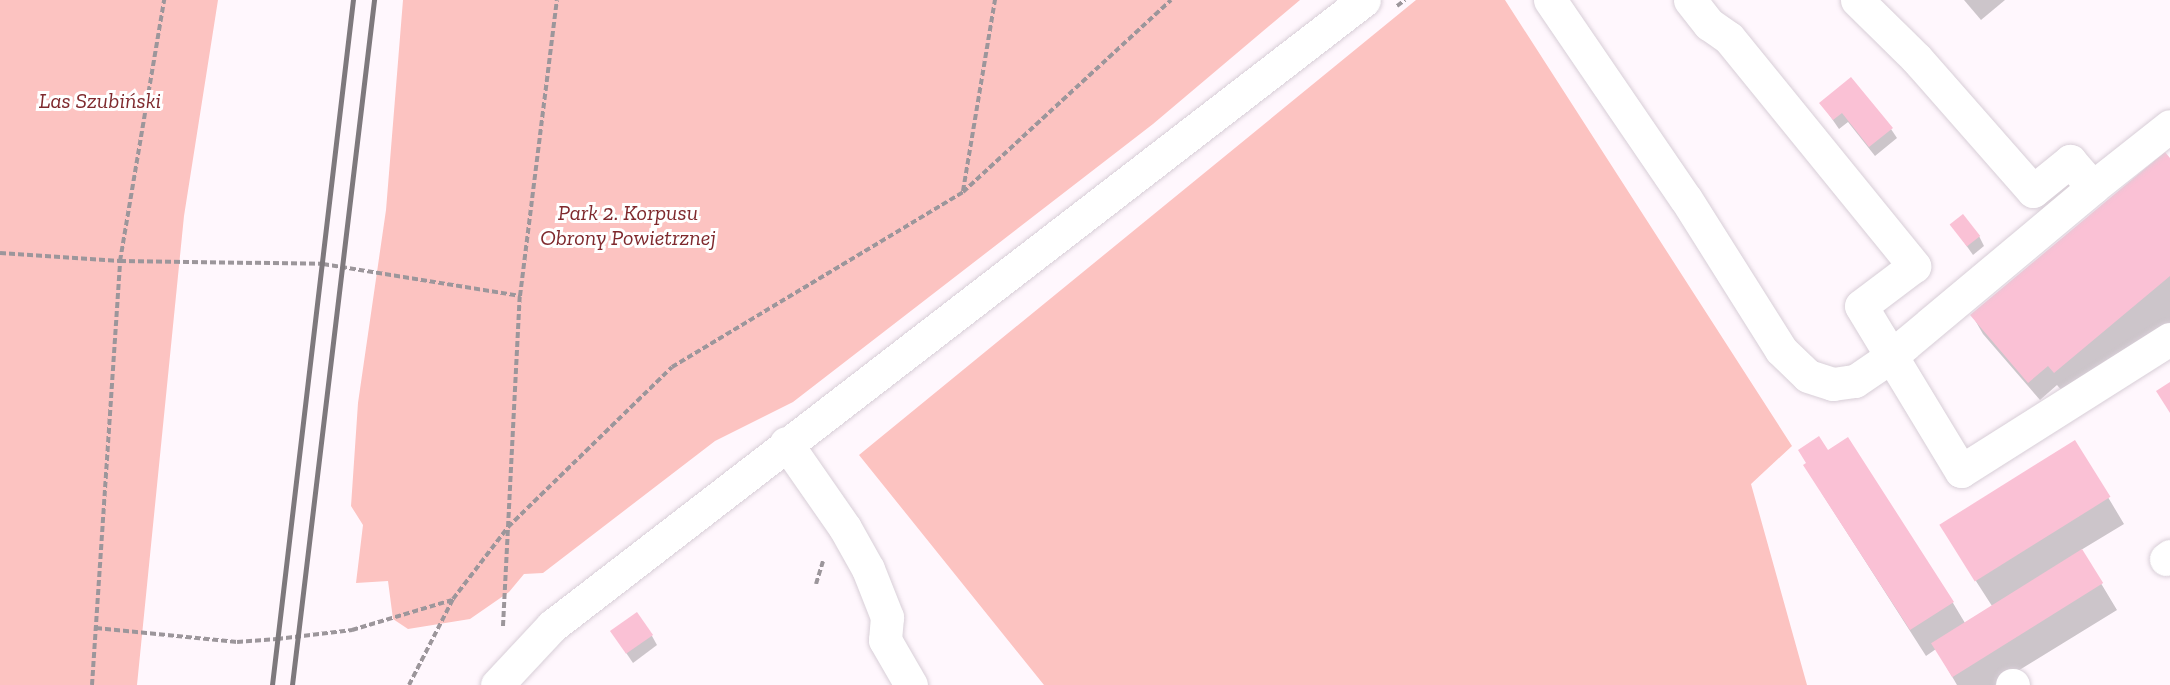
<!DOCTYPE html>
<meta charset="utf-8">
<style>
body{margin:0}
#map{position:relative;width:2170px;height:685px;overflow:hidden;background:#fff7fd;font-family:"Zilla Slab",serif}
div>[style]{position:absolute}
[style*='--x']{left:calc(var(--x)*1px);top:calc(var(--y)*1px);width:calc(var(--w)*1px);rotate:calc(var(--a)*1deg)}
.green>*{inset:0;background:#fcc3c1}
.shadow>*{inset:0;background:#0003}
.building>*{inset:0;background:#fac1d5;transform-origin:0 0}
.path>*{height:4px;margin-top:-2px;transform-origin:0;background:repeating-linear-gradient(90deg,#9c969b 0 6px,transparent 0 9px)}
.roads{filter:drop-shadow(0 0 2px #d8ced7) drop-shadow(0 0 2px #d8ced7)}
.minor>*{height:33px;margin:-16.5px;padding:0 16.5px;transform-origin:16.5px;border-radius:16.5px;background:#fff}
.rail>*{height:4.5px;margin:-2.25px;padding:0 2.25px;transform-origin:2.25px;border-radius:2.25px;background:#7e797d}
span{translate:-50% -50%;white-space:nowrap;text-align:center;line-height:1.15;-webkit-text-stroke:6px #fff;paint-order:stroke}
.park-label{font-size:22px;color:#7f292d;font-style:italic}
</style>
<div id="map">
<div class="green">
<i style="clip-path:polygon(0 0,218px 0,184px 216px,137px 685px,0 685px)"></i>
<i style="clip-path:polygon(403px 0,1300px 0,1153px 124px,793px 402px,715px 441px,543px 573px,524px 574px,509px 592px,470px 619px,408px 629px,393px 619px,388px 581px,356px 583px,363px 525px,351px 506px,358px 403px,386px 210px)"></i>
<i style="clip-path:polygon(1416px 0,1505px 0,1792px 446px,1751px 484px,1807px 685px,1044px 685px,859px 455px)"></i>
</div>
<div class="shadow">
<i style="clip-path:polygon(1964px 0,2005px 0,1981px 20px)"></i>
<i style="clip-path:polygon(1821px 103px,1891px 129px,1897px 138px,1875px 156px,1848px 122px,1839px 129px)"></i>
<i style="clip-path:polygon(2170px 160px,2170px 323px,2073px 404px,2057px 385px,2040px 400px,1983px 334px,1972px 315px)"></i>
<i style="clip-path:polygon(1952px 225px,1979px 236px,1984px 246px,1973px 255px)"></i>
<i style="clip-path:polygon(2075px 442px,2124px 524px,2081px 550px,2117px 610px,1995px 685px,1957px 685px,1936px 649px,1926px 656px,1821px 492px,1827px 452px,1953px 603px,1965px 623px,1992px 606px,1956px 550px)"></i>
<i style="clip-path:polygon(612px 632px,652px 636px,657px 645px,633px 663px)"></i>
</div>
<div class="building">
<i style="clip-path:polygon(1851px 77px,1893px 128px,1869px 147px,1842px 113px,1833px 120px,1819px 103px)"></i>
<i style="clip-path:polygon(2165px 152px,2170px 158px,2170px 276px,2054px 373px,2048px 366px,2028px 383px,1970px 315px)"></i>
<i style="left:1963px;top:214px;width:28px;height:17px;rotate:52deg"></i>
<i style="clip-path:polygon(2170px 382px,2170px 413px,2156px 391px)"></i>
<i style="clip-path:polygon(1819px 436px,1828px 450px,1848px 437px,1954px 602px,1910px 630px,1803px 465px,1806px 463px,1798px 450px)"></i>
<i style="left:2075px;top:440px;width:67px;height:160px;rotate:58deg"></i>
<i style="left:2082px;top:549px;width:40px;height:178px;rotate:58deg"></i>
<i style="left:637px;top:612px;width:28px;height:33px;rotate:55deg"></i>
</div>
<div class="path">
<i style="--x:1397;--y:6;--w:10;--a:-37"></i>
<i style="--x:963;--y:191;--w:194;--a:-80.5"></i>
<i style="--x:0;--y:253;--w:120;--a:3.8"></i>
<i style="--x:120;--y:261;--w:203;--a:0.8"></i>
<i style="--x:323;--y:264;--w:200;--a:9.2"></i>
<i style="--x:816;--y:584;--w:24;--a:-73"></i>
<i style="--x:503;--y:626;--w:330;--a:-87.1"></i>
<i style="--x:520;--y:296;--w:298;--a:-82.9"></i>
<i style="--x:96;--y:628;--w:142;--a:5.7"></i>
<i style="--x:237;--y:642;--w:40;--a:-4.3"></i>
<i style="--x:277;--y:639;--w:76;--a:-6.8"></i>
<i style="--x:352;--y:630;--w:104;--a:-16.7"></i>
<i style="--x:92;--y:685;--w:425;--a:-86.2"></i>
<i style="--x:120;--y:261;--w:265;--a:-80.4"></i>
<i style="--x:409;--y:685;--w:97;--a:-62.9"></i>
<i style="--x:453;--y:599;--w:91;--a:-52.6"></i>
<i style="--x:508;--y:527;--w:229;--a:-44.3"></i>
<i style="--x:672;--y:367;--w:340;--a:-31"></i>
<i style="--x:963;--y:192;--w:283;--a:-42.7"></i>
</div>
<div class="roads">
<div class="minor">
<i style="--x:1550;--y:0;--w:241;--a:55.7"></i>
<i style="--x:1686;--y:199;--w:178;--a:57.8"></i>
<i style="--x:1781;--y:350;--w:37;--a:44"></i>
<i style="--x:1808;--y:376;--w:26;--a:18"></i>
<i style="--x:1833;--y:384;--w:22;--a:-8"></i>
<i style="--x:1855;--y:381;--w:42;--a:-34.4"></i>
<i style="--x:1890;--y:357;--w:265;--a:-39.9"></i>
<i style="--x:1690;--y:0;--w:31;--a:52"></i>
<i style="--x:1709;--y:24;--w:24;--a:35"></i>
<i style="--x:1729;--y:38;--w:294;--a:50.9"></i>
<i style="--x:1914;--y:266;--w:66;--a:143"></i>
<i style="--x:1861;--y:306;--w:193;--a:58.8"></i>
<i style="--x:1961;--y:471;--w:247;--a:-32.3"></i>
<i style="--x:1857;--y:0;--w:83;--a:44.5"></i>
<i style="--x:1916;--y:58;--w:177;--a:48.7"></i>
<i style="--x:2033;--y:191;--w:48;--a:-39"></i>
<i style="--x:2070;--y:161;--w:35;--a:49"></i>
<i style="--x:2093;--y:187;--w:98;--a:-38.4"></i>
<i style="--x:786;--y:443;--w:103;--a:55.2"></i>
<i style="--x:845;--y:528;--w:47;--a:60.7"></i>
<i style="--x:868;--y:569;--w:52;--a:68.4"></i>
<i style="--x:887;--y:617;--w:23;--a:95"></i>
<i style="--x:885;--y:640;--w:52;--a:60"></i>
<i style="--x:2166;--y:559;--w:5;--a:-37"></i>
<i style="--x:497;--y:685;--w:81;--a:-47"></i>
<i style="--x:552;--y:626;--w:1025;--a:-37.63"></i>
<i style="--x:2012;--y:685;--w:1;--a:0"></i>
</div>
</div>
<div class="rail">
<i style="--x:272;--y:685;--w:690;--a:-83.26"></i>
<i style="--x:292;--y:685;--w:690;--a:-83.17"></i>
</div>
<div class="park-label">
<span style="left:100px;top:101px">Las Szubiński</span>
<span style="left:628px;top:225px">Park 2. Korpusu<br>Obrony Powietrznej</span>
</div>
</div>
